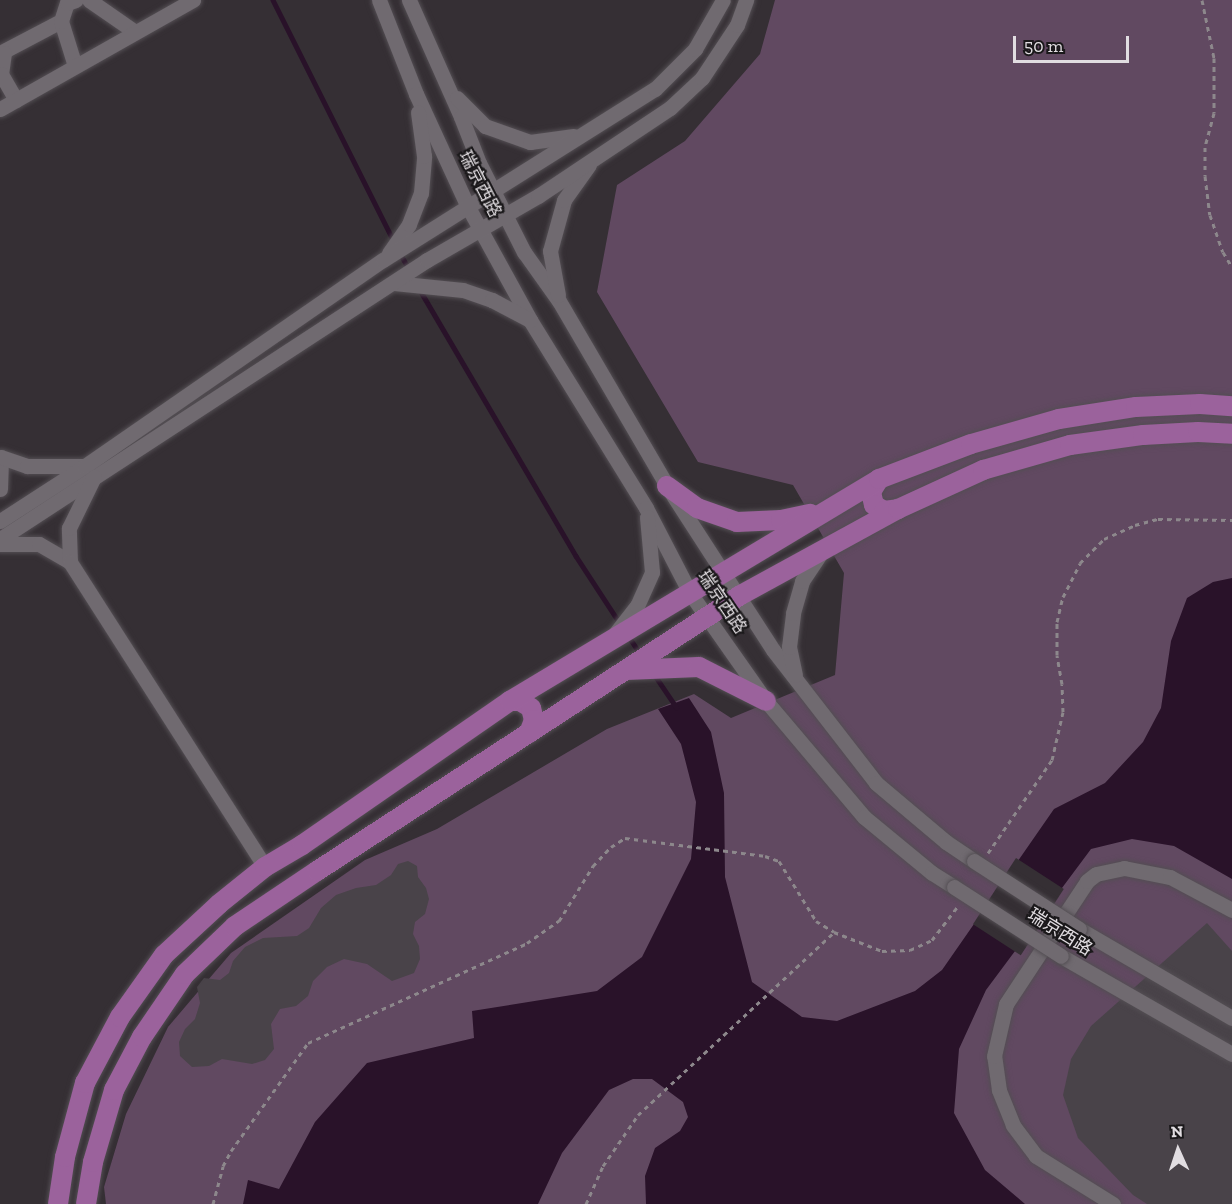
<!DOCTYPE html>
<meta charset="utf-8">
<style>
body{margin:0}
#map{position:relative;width:1232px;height:1204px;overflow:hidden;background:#352f34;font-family:"Zilla Slab","Noto Sans SC",serif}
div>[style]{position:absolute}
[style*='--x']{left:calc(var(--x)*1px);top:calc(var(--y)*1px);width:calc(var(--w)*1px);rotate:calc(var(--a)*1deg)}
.green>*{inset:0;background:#614961}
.water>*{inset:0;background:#291229}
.pier>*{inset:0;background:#352f34;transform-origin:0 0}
.stream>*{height:4.5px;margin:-2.25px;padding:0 2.25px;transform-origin:2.25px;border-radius:2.25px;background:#291229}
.building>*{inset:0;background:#494349}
.path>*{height:3px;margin-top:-1.5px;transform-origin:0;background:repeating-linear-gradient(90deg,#8d888c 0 4.5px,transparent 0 9px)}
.roads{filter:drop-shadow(0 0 2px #534e53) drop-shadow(0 0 2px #534e53)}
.minor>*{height:15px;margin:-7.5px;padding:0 7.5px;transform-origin:7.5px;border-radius:7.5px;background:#706a70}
.major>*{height:20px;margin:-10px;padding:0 10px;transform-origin:10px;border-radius:10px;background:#9b629c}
.bridges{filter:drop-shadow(0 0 2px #534e53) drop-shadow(0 0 2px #534e53)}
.minor-bridge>*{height:15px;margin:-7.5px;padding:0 7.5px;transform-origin:7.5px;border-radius:7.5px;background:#706a70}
span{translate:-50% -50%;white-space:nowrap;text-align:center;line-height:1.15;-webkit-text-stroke:4.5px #1a181a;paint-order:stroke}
.street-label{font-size:18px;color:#e1dde1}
.north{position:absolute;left:1148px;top:1120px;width:60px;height:60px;-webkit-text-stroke:4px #1a181a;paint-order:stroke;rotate:357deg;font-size:16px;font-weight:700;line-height:24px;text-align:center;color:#e1dde1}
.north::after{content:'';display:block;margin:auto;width:21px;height:27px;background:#e1dde1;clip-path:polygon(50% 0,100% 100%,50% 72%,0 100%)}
.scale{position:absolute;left:1013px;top:36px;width:116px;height:27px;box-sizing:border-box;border:3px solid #e1dde1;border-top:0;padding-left:8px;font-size:18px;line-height:21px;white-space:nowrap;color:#e1dde1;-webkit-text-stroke:4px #1a181a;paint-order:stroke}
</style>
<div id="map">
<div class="green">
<i style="clip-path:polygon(775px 0,1232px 0,1232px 1204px,106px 1204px,104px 1187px,126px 1114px,168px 1027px,231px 953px,365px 860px,437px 829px,607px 729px,694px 694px,731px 718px,835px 675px,844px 573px,793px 485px,698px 462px,597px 292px,617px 185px,685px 141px,760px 54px)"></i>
</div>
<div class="water">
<i style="clip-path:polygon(1232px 578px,1232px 879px,1174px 846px,1132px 839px,1091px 849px,986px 990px,959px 1049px,954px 1113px,985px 1170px,1025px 1204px,646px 1204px,645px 1176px,655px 1148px,680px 1131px,688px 1117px,683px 1102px,652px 1079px,633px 1079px,609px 1090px,562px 1153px,538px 1204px,243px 1204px,248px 1180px,279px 1189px,315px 1122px,367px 1063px,474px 1038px,472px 1011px,597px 991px,642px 957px,691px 859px,696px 802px,681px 744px,658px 709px,689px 698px,711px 732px,724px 793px,725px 877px,752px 982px,802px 1017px,837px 1021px,915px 991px,942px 970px,1054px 809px,1105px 783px,1143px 742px,1161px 708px,1171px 641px,1187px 598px,1213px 582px)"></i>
</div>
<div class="pier">
<i style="left:1016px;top:858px;width:57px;height:79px;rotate:33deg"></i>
</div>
<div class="stream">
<i style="--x:273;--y:0;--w:268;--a:63.4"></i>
<i style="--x:400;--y:253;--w:18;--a:61"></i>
<i style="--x:420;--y:290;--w:308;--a:59.6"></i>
<i style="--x:576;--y:556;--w:79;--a:56.9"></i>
<i style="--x:629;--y:637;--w:22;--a:56"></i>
<i style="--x:654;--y:674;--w:40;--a:56"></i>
</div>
<div class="building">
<i style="clip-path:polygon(408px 861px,417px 866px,418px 877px,426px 888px,429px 899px,425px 914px,415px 922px,413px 934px,419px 946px,420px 959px,414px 973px,392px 981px,367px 964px,344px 959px,327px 967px,313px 981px,308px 996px,296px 1006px,280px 1009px,271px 1024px,274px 1049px,265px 1060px,252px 1064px,222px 1059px,209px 1066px,192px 1067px,180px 1056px,179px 1042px,185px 1029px,195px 1019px,200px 1003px,197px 987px,204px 978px,220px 980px,229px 973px,233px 961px,245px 947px,263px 938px,297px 936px,309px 928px,321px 908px,336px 895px,356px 888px,376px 885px,391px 875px,398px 864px)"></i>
<i style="clip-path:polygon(1207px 923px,1232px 951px,1232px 1204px,1147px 1204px,1133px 1195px,1078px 1138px,1063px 1095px,1071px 1059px,1091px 1026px)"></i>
</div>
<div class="path">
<i style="--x:1202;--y:0;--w:59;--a:78.3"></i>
<i style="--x:1214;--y:58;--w:55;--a:90"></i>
<i style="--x:1214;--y:113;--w:35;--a:105"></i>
<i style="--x:1205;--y:147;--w:29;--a:90"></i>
<i style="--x:1205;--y:176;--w:39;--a:83"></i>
<i style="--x:1210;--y:215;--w:39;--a:71"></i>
<i style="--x:1223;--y:252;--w:17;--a:59"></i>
<i style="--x:988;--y:853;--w:113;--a:-55.5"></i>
<i style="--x:1052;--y:760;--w:49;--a:-77.1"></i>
<i style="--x:1063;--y:712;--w:28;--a:-92"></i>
<i style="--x:1062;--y:684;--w:29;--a:-100"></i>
<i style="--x:1057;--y:655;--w:33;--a:-90"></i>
<i style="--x:1057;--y:622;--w:26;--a:-77"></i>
<i style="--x:1063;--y:597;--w:38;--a:-63"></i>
<i style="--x:1080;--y:563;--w:34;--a:-45"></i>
<i style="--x:1104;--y:539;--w:34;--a:-24"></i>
<i style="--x:1135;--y:525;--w:24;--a:-15"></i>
<i style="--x:1158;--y:519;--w:74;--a:0.8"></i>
<i style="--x:213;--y:1204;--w:39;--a:-75"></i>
<i style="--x:223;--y:1166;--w:17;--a:-62"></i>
<i style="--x:231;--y:1151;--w:133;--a:-54.5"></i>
<i style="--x:308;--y:1043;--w:241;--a:-24.5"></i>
<i style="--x:527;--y:943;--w:39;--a:-35"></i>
<i style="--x:559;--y:921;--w:65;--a:-58.3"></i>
<i style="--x:593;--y:866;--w:26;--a:-47"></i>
<i style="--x:611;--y:847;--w:17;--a:-33"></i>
<i style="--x:625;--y:838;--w:141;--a:7.3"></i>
<i style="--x:765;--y:856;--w:15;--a:20"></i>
<i style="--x:779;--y:861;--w:70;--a:58.3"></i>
<i style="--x:816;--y:921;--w:21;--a:31"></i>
<i style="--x:834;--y:932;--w:52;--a:21.6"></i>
<i style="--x:882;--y:951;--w:28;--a:-2"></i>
<i style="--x:910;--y:950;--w:24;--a:-24"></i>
<i style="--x:932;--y:940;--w:43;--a:-52.6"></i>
<i style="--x:586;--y:1204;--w:42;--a:-65.9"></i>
<i style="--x:603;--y:1166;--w:62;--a:-55.5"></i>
<i style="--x:638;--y:1115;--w:268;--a:-43"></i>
</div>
<div class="roads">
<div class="minor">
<i style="--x:89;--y:0;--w:56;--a:34.8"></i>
<i style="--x:379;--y:0;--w:101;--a:68.5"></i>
<i style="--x:416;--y:94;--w:124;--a:65.3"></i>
<i style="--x:468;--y:207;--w:129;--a:61.2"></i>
<i style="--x:530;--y:320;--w:221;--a:58.3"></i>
<i style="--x:646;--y:508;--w:96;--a:62.6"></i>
<i style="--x:690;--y:593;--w:132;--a:54.9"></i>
<i style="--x:766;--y:701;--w:152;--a:49.8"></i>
<i style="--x:864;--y:817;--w:88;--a:39.5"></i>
<i style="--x:932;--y:873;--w:26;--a:32"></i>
<i style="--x:409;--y:0;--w:128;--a:66"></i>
<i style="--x:461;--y:117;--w:49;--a:68.6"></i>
<i style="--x:479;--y:163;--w:100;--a:63.2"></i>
<i style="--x:524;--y:252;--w:60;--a:54.5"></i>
<i style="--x:559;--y:301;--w:214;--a:59.7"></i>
<i style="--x:667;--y:486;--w:195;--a:57.1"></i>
<i style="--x:773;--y:650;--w:168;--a:52.2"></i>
<i style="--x:876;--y:783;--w:92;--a:40.1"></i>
<i style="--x:946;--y:842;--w:34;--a:34"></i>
<i style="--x:0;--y:53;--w:69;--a:-27.7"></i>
<i style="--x:4;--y:53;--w:21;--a:98"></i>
<i style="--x:1;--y:74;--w:30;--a:60"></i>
<i style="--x:75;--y:66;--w:47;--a:-107.3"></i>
<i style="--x:61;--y:21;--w:19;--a:-72"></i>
<i style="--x:67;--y:3;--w:9;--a:-18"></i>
<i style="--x:457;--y:98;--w:40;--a:45"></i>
<i style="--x:485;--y:126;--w:48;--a:19.6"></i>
<i style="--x:530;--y:142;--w:44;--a:-7.8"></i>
<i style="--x:0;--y:109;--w:222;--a:-29.5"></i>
<i style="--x:389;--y:253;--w:35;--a:-55"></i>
<i style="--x:409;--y:224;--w:33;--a:-69"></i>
<i style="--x:421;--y:193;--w:37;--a:-85"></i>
<i style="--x:424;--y:156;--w:44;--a:-97.8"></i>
<i style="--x:394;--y:283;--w:69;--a:5.8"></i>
<i style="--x:463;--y:290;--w:31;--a:19"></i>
<i style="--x:492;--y:300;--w:43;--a:27.8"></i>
<i style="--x:558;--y:295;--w:45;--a:-100.3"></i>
<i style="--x:550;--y:251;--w:53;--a:-74.6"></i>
<i style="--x:564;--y:200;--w:43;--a:-54.5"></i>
<i style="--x:0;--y:489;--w:32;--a:-88"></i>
<i style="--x:1;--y:457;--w:28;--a:19"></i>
<i style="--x:27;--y:466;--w:58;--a:0"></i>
<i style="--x:0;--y:521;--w:101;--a:-32.9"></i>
<i style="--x:85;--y:466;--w:362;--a:-34.7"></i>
<i style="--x:383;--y:260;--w:321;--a:-32.2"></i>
<i style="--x:655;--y:89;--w:57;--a:-45"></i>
<i style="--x:695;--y:49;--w:56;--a:-60.3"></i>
<i style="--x:0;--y:539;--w:510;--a:-33.16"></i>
<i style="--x:427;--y:260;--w:128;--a:-30"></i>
<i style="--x:538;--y:196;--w:159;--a:-33.7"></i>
<i style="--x:670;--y:108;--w:44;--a:-43.2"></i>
<i style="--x:702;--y:78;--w:64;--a:-56.6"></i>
<i style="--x:737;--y:25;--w:27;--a:-70"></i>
<i style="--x:0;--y:544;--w:39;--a:0"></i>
<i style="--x:39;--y:544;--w:36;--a:30"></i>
<i style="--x:70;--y:562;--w:34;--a:-92"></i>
<i style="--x:69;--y:528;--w:57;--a:-63.9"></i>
<i style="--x:70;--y:562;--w:362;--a:57.4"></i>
<i style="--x:614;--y:635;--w:37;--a:-52"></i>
<i style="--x:637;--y:606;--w:37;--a:-66"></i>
<i style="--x:652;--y:572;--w:55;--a:-95.2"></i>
<i style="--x:795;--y:675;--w:29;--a:-102"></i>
<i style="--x:789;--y:647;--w:34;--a:-83"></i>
<i style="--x:793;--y:613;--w:33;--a:-74"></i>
<i style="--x:802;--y:581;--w:36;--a:-56"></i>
<i style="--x:1079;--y:929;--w:177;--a:30.2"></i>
<i style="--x:1061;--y:956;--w:197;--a:29.8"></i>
<i style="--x:1113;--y:1204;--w:91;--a:-148.1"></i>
<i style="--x:1036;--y:1156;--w:39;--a:-127"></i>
<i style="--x:1013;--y:1125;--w:38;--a:-112"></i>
<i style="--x:999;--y:1090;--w:34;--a:-98"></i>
<i style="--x:994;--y:1056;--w:53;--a:-77"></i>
<i style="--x:1006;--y:1004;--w:147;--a:-56.6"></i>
<i style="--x:1087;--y:881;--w:11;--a:-38"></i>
<i style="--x:1096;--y:874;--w:29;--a:-12"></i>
<i style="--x:1124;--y:868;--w:47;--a:11.1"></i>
<i style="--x:1170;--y:877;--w:70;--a:28"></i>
</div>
<div class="major">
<i style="--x:879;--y:479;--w:15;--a:122"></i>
<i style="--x:871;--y:492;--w:13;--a:77"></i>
<i style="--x:874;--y:505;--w:12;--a:31"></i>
<i style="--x:884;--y:511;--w:14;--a:-8"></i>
<i style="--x:667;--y:486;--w:37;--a:36"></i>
<i style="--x:697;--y:508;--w:42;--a:19.3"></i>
<i style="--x:737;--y:522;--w:44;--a:-2.6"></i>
<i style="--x:781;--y:520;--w:30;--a:-12"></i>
<i style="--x:626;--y:670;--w:73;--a:-2.4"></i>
<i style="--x:699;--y:667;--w:75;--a:26.9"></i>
<i style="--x:510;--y:701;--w:10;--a:0"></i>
<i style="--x:520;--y:701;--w:13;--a:32"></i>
<i style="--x:531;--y:708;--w:12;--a:76"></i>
<i style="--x:534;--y:720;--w:14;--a:111"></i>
<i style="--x:58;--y:1204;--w:48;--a:-81.5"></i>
<i style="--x:65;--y:1157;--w:77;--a:-74.9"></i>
<i style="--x:85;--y:1083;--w:75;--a:-62.1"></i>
<i style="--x:120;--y:1017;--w:76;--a:-54.6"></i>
<i style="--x:164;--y:955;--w:75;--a:-42.8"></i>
<i style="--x:219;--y:904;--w:59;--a:-38.8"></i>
<i style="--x:265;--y:867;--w:43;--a:-30.7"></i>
<i style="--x:302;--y:845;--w:253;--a:-34.7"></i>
<i style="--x:510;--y:701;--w:431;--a:-31"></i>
<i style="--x:879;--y:479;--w:98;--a:-20.8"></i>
<i style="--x:971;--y:444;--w:91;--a:-15.9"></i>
<i style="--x:1059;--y:419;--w:78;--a:-8.9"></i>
<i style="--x:1136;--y:407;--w:64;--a:-2.7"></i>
<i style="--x:1200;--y:404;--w:32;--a:4"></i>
<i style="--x:86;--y:1204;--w:43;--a:-80.5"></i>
<i style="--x:93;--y:1162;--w:75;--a:-73.7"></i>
<i style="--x:114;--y:1090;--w:60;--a:-62.2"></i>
<i style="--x:142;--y:1037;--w:76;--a:-55.7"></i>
<i style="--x:185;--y:974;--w:69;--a:-43.8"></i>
<i style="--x:235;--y:926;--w:99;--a:-33.9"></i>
<i style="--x:317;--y:871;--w:504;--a:-33.09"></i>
<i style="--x:739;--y:596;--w:181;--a:-28.7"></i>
<i style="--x:898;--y:509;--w:94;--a:-24.6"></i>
<i style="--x:983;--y:470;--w:91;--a:-16"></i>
<i style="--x:1070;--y:445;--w:74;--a:-7.8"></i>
<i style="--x:1143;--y:435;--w:55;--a:-3.1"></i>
<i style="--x:1198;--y:432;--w:34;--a:3"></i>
</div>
</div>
<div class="bridges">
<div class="minor-bridge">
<i style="--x:974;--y:861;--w:125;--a:32.9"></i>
<i style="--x:954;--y:887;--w:127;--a:32.8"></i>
</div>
</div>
<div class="street-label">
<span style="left:480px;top:184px;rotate:63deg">瑞京西路</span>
<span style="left:722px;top:602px;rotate:56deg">瑞京西路</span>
<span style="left:1060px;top:932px;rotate:32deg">瑞京西路</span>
</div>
<div class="north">N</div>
<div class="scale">50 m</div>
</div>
